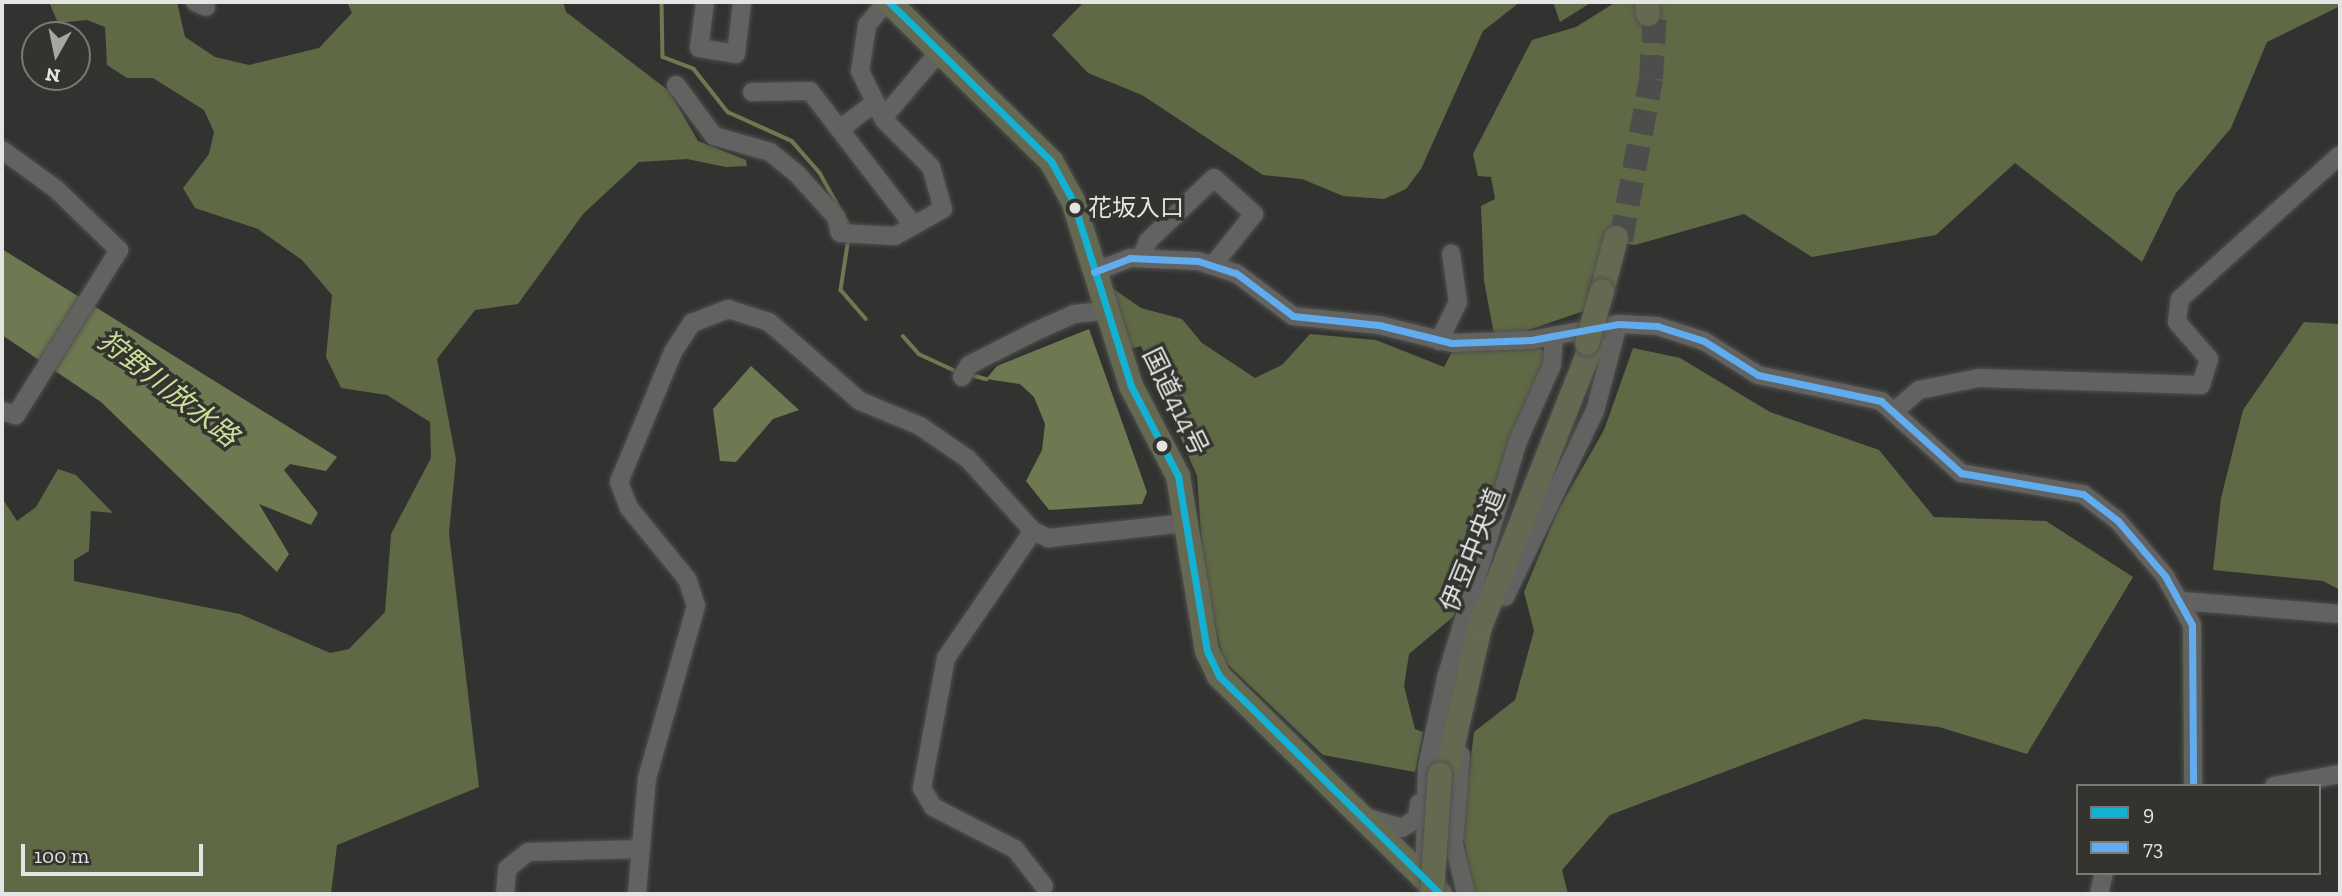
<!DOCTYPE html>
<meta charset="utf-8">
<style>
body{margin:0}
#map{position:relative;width:2342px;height:896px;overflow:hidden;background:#323331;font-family:"Zilla Slab","Noto Sans JP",serif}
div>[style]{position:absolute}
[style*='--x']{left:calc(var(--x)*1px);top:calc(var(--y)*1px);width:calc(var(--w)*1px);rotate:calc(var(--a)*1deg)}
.forest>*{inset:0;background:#606945}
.water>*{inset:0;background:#6e7851}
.stream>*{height:3.5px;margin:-1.75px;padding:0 1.75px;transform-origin:1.75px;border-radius:1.75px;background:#6e7851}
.highway-tunnel>*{height:24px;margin-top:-12px;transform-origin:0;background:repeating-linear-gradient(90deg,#4d4e4c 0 24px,transparent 0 36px)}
.roads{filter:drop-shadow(0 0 2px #4f504e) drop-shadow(0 0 2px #4f504e)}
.minor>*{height:18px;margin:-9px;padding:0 9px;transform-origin:9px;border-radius:9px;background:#626361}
.highway>*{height:24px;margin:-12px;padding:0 12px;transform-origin:12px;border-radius:12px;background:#656951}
.bridges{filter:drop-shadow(0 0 2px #4f504e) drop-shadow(0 0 2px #4f504e)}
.highway-bridge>*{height:24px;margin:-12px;padding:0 12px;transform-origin:12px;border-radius:12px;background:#656951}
.bus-1>*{height:7px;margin:-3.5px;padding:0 3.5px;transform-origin:3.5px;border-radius:3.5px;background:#13b2d5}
.bus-2>*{height:7px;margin:-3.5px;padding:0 3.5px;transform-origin:3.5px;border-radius:3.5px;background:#60acee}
.dots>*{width:19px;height:19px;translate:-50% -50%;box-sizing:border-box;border:4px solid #333430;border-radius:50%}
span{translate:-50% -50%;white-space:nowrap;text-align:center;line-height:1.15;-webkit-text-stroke:7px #333430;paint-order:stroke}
.bus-label{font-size:24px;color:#e4e5e2}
.left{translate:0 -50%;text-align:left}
.street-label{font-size:26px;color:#e4e5e2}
.water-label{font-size:28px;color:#ccdd98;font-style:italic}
.frame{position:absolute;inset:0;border:4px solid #e4e5e2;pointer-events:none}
.legend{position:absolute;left:2076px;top:784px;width:245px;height:91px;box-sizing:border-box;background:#333430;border:2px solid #7a7b77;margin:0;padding:9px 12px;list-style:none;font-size:21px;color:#e4e5e2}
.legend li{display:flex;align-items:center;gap:14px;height:35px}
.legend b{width:35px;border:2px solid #7a7b77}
.north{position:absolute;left:21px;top:21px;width:70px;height:70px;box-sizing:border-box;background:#333430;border:2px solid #7a7b77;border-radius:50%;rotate:189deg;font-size:19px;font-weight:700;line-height:28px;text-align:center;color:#e4e5e2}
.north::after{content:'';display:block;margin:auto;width:24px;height:32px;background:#a6a7a4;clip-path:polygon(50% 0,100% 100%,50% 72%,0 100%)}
.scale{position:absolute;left:21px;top:844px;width:182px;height:32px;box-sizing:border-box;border:4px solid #e4e5e2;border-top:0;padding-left:9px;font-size:21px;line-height:24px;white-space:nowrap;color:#e4e5e2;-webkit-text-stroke:5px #333430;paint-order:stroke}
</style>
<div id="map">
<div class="forest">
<i style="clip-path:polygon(49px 2px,177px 2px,185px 37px,215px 57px,249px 65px,319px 48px,352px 13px,347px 2px,563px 2px,566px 12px,669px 91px,698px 141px,746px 160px,747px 166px,726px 167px,687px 159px,639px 162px,583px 214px,518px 304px,475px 310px,437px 359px,456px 459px,449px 533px,479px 787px,337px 845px,331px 894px,2px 894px,2px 498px,17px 521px,36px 507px,58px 469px,76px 475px,113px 513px,91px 511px,89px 551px,74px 560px,74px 581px,240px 614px,330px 653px,349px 649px,385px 612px,391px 534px,431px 458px,430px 422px,387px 395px,341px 388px,326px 357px,332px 295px,302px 260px,258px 229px,195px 208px,183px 188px,209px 154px,214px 132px,204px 110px,153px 78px,127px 78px,107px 65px,105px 27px,87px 20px,58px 23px)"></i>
<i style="clip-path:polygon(1084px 2px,1520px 2px,1483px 31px,1421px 169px,1406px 189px,1384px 199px,1343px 196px,1302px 179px,1263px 175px,1142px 95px,1088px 73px,1052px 35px)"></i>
<i style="clip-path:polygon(1553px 2px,1592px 2px,1560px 22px)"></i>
<i style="clip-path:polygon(1616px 2px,2340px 2px,2340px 6px,2267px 42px,2231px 128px,2176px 193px,2142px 262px,2015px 163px,1936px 235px,1812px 257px,1744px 214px,1635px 245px,1607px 241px,1584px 311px,1514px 335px,1494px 334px,1484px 281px,1481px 206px,1495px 199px,1491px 177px,1478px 176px,1473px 154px,1532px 40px,1576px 27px)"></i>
<i style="clip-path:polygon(1112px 288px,1141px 308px,1182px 319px,1202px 343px,1255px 378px,1282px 365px,1310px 334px,1376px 340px,1444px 367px,1452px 352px,1539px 348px,1546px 353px,1454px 616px,1409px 654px,1404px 686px,1415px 729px,1423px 732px,1415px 772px,1323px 755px,1223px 660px,1204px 577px,1197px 476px,1141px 346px,1127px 350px)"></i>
<i style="clip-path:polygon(2304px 322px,2340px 324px,2340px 590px,2323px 581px,2213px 570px,2221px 498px,2243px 410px)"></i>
<i style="clip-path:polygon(1633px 348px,1680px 358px,1770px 412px,1879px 450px,1934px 517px,2046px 521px,2133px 577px,2027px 754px,1939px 727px,1864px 719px,1610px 815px,1562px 870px,1568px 894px,1474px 894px,1462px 831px,1474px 732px,1515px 700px,1534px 631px,1524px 592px,1557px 512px,1604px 430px)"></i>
</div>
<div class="water">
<i style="clip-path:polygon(2px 249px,337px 457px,326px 471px,290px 464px,284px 470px,318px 513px,311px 525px,259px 504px,289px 554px,277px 572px,101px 402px,2px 335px)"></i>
<i style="clip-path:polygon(1089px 329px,1147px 492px,1142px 504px,1049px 510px,1026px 481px,1042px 450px,1045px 424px,1034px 397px,1020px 384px,986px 379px,997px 366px)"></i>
<i style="clip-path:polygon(751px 366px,799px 410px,773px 419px,736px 462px,720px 461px,713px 409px)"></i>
</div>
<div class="stream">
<i style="--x:662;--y:2;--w:55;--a:89"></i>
<i style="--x:663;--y:57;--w:33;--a:21"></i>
<i style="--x:694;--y:69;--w:55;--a:51.7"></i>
<i style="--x:728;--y:112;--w:70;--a:24.4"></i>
<i style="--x:792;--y:141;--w:43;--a:48.8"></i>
<i style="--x:820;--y:173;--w:62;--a:60.9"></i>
<i style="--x:849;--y:238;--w:53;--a:98.7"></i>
<i style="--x:841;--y:290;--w:38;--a:49"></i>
<i style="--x:903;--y:336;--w:24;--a:48"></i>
<i style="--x:919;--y:354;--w:38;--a:25"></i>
<i style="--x:971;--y:375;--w:16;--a:15"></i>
</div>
<div class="highway-tunnel">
<i style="--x:1621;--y:240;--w:164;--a:-79.4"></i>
<i style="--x:1651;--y:79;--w:66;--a:-86.5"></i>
</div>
<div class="roads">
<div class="minor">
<i style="--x:195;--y:2;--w:12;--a:24"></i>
<i style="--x:705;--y:2;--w:46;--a:97.4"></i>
<i style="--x:699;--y:48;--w:37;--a:9"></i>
<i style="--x:736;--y:54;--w:52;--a:-83.4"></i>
<i style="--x:676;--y:85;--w:64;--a:53.3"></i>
<i style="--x:714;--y:136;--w:58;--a:15.9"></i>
<i style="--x:770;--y:152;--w:35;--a:39"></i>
<i style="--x:797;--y:174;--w:58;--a:47.8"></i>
<i style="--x:836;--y:217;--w:16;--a:76"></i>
<i style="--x:840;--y:233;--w:55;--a:3.1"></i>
<i style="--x:895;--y:236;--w:55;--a:-29.4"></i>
<i style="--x:943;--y:209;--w:44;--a:-105.9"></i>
<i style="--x:931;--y:167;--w:66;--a:-135"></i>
<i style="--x:884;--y:120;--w:55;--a:-116.1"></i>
<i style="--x:860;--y:71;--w:47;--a:-81.3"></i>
<i style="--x:867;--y:25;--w:30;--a:-50"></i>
<i style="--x:752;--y:92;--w:58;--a:-1"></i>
<i style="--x:810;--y:91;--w:170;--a:52.4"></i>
<i style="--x:883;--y:118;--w:87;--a:-49.7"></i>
<i style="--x:840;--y:129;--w:41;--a:-37.1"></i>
<i style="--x:2;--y:150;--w:67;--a:35.8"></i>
<i style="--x:56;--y:189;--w:88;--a:44.1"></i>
<i style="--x:119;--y:250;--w:195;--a:122"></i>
<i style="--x:16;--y:415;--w:15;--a:-164"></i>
<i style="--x:1141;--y:258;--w:18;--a:-68"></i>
<i style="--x:1148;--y:241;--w:91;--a:-43.7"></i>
<i style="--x:1214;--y:178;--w:54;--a:42"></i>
<i style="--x:1254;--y:214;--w:64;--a:128.7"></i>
<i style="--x:1094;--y:272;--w:39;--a:-21"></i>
<i style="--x:1130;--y:258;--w:68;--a:2.5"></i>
<i style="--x:1198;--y:261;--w:40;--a:18"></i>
<i style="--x:1236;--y:273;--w:71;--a:37"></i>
<i style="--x:1293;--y:316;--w:86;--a:6"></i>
<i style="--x:1379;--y:325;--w:75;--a:13.9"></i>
<i style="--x:1452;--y:343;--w:79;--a:-2.2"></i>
<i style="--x:1531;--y:340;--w:88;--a:-10.4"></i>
<i style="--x:1618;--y:324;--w:39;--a:3"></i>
<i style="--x:1657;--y:326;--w:49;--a:17.7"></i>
<i style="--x:1704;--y:341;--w:64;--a:32.2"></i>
<i style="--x:1758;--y:375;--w:126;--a:11.9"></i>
<i style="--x:1881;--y:401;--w:108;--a:42"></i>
<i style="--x:1961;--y:473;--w:124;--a:9.8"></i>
<i style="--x:2083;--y:494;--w:44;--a:37.6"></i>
<i style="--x:2118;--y:521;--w:72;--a:49.5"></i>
<i style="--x:2165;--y:576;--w:56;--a:61.1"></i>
<i style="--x:2192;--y:625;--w:161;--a:89.6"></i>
<i style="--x:1439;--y:341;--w:43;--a:-64"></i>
<i style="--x:1458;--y:302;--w:49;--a:-98.1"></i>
<i style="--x:962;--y:377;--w:14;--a:-60"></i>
<i style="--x:969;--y:365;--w:73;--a:-26.9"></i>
<i style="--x:1034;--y:332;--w:44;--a:-24.2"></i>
<i style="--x:1074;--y:314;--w:30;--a:-6"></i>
<i style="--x:1897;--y:409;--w:29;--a:-41"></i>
<i style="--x:1919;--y:390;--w:61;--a:-11.3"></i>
<i style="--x:1979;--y:378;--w:222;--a:1.8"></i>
<i style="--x:2201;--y:385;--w:27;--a:-73"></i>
<i style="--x:2209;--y:359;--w:49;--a:-130.9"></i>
<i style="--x:2177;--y:322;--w:23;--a:-83"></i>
<i style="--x:2180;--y:299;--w:215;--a:-42"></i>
<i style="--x:1033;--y:531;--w:154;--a:124.4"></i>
<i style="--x:946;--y:658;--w:132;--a:100.5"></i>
<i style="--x:922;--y:788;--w:22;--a:60"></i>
<i style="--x:933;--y:807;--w:92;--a:27.1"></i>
<i style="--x:1015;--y:849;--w:47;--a:51.9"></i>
<i style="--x:1505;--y:597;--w:207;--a:-64.2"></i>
<i style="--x:1595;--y:411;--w:90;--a:-75.2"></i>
<i style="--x:2182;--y:601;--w:159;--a:4.7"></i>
<i style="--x:1461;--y:755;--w:89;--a:94.5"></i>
<i style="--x:1454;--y:844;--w:51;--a:76.5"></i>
<i style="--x:2274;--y:786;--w:67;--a:-10.3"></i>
<i style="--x:1368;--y:818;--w:35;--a:16"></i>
<i style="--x:1402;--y:828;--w:18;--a:-34"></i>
<i style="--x:1417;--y:818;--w:15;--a:-82"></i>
<i style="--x:1425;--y:855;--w:88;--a:-88.7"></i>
<i style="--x:1427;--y:767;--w:91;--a:-77.9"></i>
<i style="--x:1446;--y:678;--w:248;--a:-73.1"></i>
<i style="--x:1518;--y:441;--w:83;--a:-65.9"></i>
<i style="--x:1552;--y:365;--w:28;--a:-86"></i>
<i style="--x:505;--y:894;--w:25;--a:-85"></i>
<i style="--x:507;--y:869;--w:27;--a:-39"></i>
<i style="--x:528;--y:852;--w:113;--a:-1.5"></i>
<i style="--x:637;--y:894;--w:116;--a:-85.1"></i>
<i style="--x:647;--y:778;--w:179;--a:-74.1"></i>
<i style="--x:696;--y:606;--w:28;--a:-108"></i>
<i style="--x:687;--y:579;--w:92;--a:-129.2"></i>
<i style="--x:629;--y:508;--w:28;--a:-111"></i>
<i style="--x:619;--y:482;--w:141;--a:-67.4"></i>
<i style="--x:673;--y:352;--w:35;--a:-57"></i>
<i style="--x:692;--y:323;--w:39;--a:-21"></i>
<i style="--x:728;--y:309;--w:43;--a:17.6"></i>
<i style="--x:769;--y:322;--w:121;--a:41"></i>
<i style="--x:860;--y:401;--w:65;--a:22.6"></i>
<i style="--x:920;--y:426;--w:58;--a:34.5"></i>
<i style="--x:968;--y:459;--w:97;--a:47.9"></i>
<i style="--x:1033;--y:531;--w:17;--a:25"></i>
<i style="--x:1048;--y:538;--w:138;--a:-6.2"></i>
<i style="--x:2099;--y:894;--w:22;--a:-77"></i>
</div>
<div class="highway">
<i style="--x:889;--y:2;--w:227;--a:44.5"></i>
<i style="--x:1051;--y:161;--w:46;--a:61.2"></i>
<i style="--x:1073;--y:201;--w:194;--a:72.6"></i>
<i style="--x:1131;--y:386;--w:102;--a:62.4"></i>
<i style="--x:1178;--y:476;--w:177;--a:80.6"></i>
<i style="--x:1207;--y:651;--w:28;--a:64"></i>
<i style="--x:1219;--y:676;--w:310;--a:44.6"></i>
<i style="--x:1647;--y:2;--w:12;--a:85"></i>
<i style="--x:1602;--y:291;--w:55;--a:-75.2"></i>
<i style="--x:1446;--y:775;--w:152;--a:-77.1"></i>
<i style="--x:1480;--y:627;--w:307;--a:-68.4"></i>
</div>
</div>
<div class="bridges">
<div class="highway-bridge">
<i style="--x:1587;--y:343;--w:54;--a:-73.9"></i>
<i style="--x:1432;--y:894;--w:120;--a:-86.2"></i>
</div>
</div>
<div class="bus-1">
<i style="--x:889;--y:2;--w:227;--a:44.5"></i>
<i style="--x:1051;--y:161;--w:46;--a:61.2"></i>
<i style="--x:1073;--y:201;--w:194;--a:72.6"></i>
<i style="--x:1131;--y:386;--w:102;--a:62.4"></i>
<i style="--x:1178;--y:476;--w:177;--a:80.6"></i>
<i style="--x:1207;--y:651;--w:28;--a:64"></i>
<i style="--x:1219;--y:676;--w:310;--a:44.6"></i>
</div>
<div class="bus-2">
<i style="--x:1094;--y:272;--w:39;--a:-21"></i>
<i style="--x:1130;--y:258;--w:68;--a:2.5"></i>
<i style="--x:1198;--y:261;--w:40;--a:18"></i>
<i style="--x:1236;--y:273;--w:71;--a:37"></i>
<i style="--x:1293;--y:316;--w:86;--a:6"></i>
<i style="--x:1379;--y:325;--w:75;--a:13.9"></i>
<i style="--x:1452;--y:343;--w:79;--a:-2.2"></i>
<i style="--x:1531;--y:340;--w:88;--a:-10.4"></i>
<i style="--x:1618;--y:324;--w:39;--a:3"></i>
<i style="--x:1657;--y:326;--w:49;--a:17.7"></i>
<i style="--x:1704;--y:341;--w:64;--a:32.2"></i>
<i style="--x:1758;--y:375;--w:126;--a:11.9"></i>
<i style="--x:1881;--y:401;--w:108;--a:42"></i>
<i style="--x:1961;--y:473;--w:124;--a:9.8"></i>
<i style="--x:2083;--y:494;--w:44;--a:37.6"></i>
<i style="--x:2118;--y:521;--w:72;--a:49.5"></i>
<i style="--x:2165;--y:576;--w:56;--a:61.1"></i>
<i style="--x:2192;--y:625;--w:161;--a:89.6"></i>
</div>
<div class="dots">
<i style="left:1075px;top:208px;background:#e4e5e2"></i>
<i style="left:1162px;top:446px;background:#e4e5e2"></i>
</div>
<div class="bus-label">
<span class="left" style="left:1088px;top:208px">花坂入口</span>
</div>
<div class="street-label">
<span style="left:1175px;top:402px;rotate:64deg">国道414号</span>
<span style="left:1473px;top:550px;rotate:-68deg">伊豆中央道</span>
</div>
<div class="water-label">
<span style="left:168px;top:389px;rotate:38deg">狩野川放水路</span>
</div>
<div class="frame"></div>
<ul class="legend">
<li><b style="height:9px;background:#13b2d5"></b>9</li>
<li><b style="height:9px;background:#60acee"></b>73</li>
</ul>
<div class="north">N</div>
<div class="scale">100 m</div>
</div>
